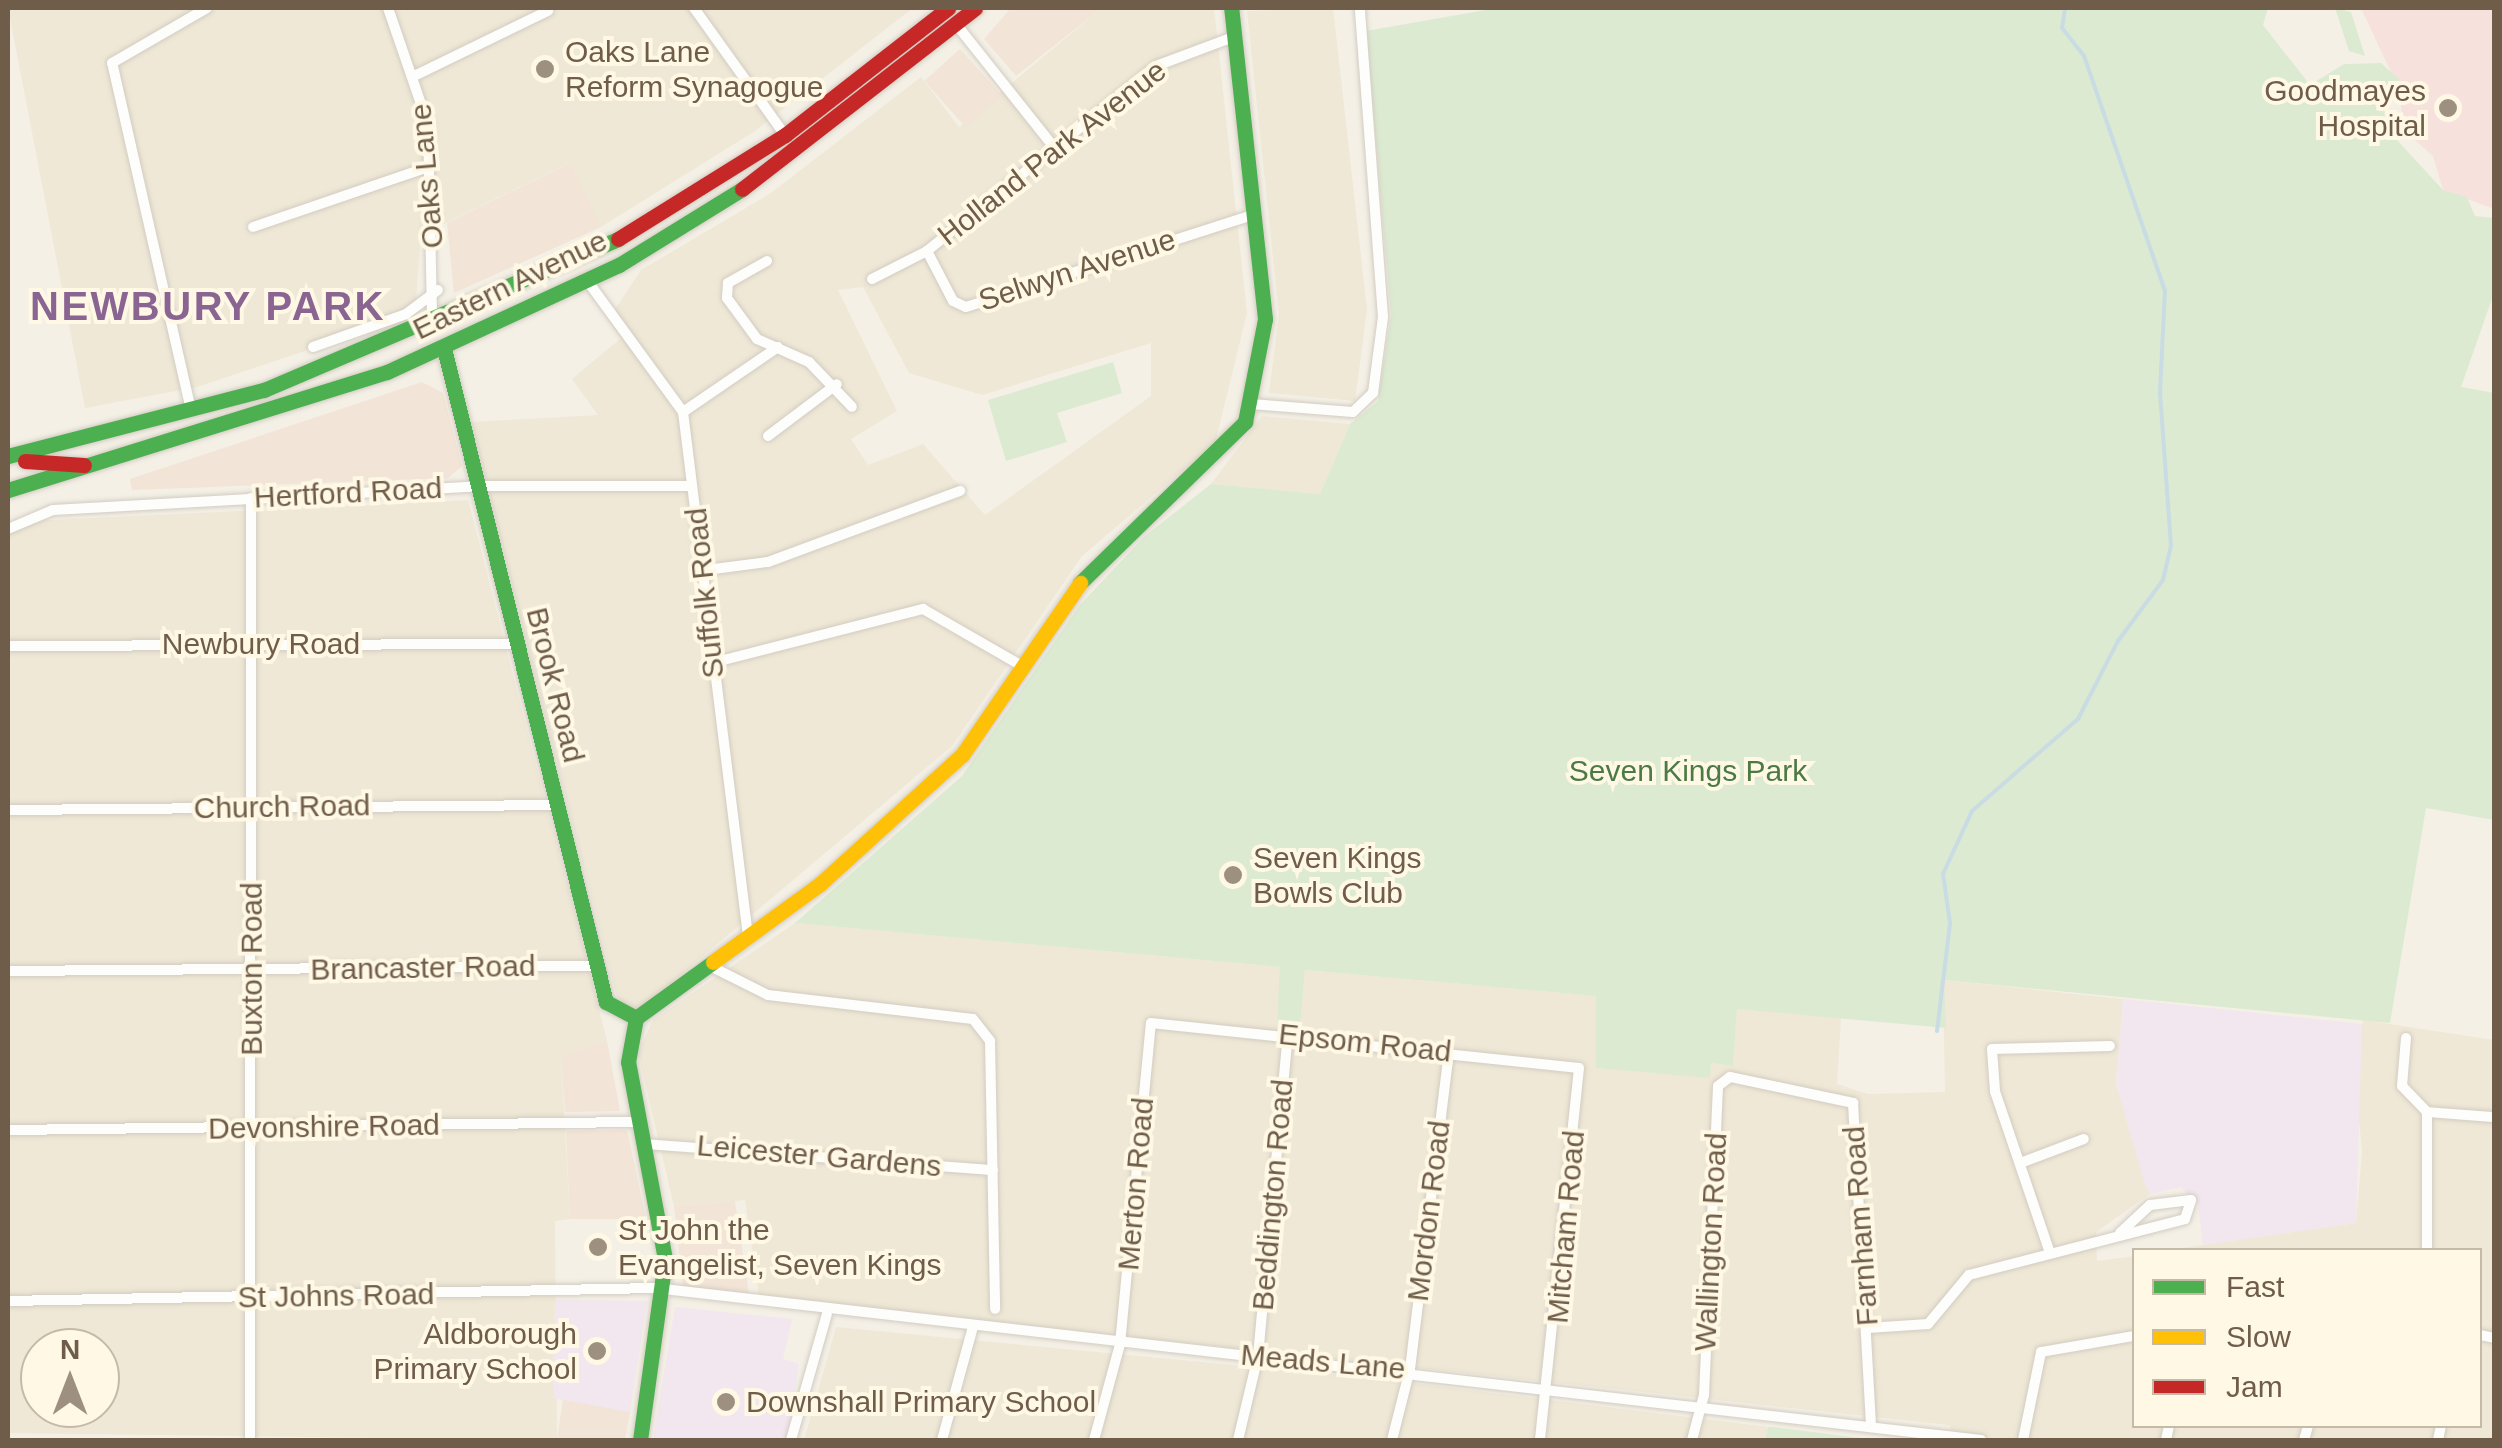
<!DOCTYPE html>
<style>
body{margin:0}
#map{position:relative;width:2502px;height:1448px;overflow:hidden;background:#f4f0e6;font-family:Arial,sans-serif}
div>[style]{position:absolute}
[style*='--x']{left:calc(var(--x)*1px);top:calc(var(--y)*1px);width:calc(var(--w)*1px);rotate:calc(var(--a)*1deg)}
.residential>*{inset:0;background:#efe8d6}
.commercial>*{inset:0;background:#f2e4d6;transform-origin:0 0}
.education>*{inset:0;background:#f2e6ef}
.medical>*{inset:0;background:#f6e1dc}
.green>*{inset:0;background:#dcead1}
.stream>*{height:4px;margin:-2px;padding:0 2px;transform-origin:2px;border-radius:2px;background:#c9dce3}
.roads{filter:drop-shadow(0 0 2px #d2ccc2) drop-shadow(0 0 2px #d2ccc2)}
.street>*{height:10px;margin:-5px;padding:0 5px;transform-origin:5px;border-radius:5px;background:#fdfdfb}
.fast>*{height:15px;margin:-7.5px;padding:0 7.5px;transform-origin:7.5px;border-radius:7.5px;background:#4caf50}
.slow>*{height:15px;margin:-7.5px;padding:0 7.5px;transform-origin:7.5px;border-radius:7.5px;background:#ffc107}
.jam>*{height:15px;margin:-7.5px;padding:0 7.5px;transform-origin:7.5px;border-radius:7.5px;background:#c62828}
.dots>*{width:28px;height:28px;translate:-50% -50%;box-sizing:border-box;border:5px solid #fef8e5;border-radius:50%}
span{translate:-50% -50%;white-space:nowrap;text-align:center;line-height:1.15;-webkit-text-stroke:8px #fef8e5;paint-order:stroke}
.poi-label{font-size:30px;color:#6f5d49}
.left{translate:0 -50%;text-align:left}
.right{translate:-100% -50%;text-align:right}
.street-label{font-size:30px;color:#6f5d49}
.park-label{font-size:30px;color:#4c7a45}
.district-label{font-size:40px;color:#8a6592;font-weight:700;letter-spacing:2.5px}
.frame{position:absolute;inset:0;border:10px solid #6f5d49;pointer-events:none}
.legend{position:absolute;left:2132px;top:1248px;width:350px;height:180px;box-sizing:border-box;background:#fef8e5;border:2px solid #c5baa7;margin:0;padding:12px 18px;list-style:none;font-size:30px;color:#6f5d49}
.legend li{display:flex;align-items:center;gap:20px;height:50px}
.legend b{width:50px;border:2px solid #c5baa7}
.north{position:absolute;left:20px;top:1328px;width:100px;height:100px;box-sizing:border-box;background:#fef8e5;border:2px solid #c5baa7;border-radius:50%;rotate:0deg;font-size:28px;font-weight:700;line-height:40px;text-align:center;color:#6f5d49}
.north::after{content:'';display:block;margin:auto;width:35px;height:45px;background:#9e9080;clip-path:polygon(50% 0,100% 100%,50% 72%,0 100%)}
</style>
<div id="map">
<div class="residential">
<i style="clip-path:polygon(8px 8px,913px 8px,755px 131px,601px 227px,569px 163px,421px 235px,415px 314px,197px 387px,85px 408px)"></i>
<i style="clip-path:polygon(evenodd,1102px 8px,1214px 8px,1247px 313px,1215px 443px,1082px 556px,952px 746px,633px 1015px,616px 994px,471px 422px,598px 415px,572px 379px,621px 338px,608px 320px,641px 270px,771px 193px,921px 77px,959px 127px,1102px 8px,863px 287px,909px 373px,982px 395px,1151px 343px,1151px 396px,985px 515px,923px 444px,868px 465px,851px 439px,897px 411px,838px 290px,863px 287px)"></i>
<i style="clip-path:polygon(1333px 8px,1367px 309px,1355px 401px,1269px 393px,1279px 314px,1247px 11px)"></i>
<i style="clip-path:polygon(1262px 416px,1350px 424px,1320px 494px,1211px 484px)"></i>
<i style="clip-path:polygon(evenodd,468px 500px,607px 1041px,561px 1056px,570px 1219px,555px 1221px,557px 1440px,8px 1433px,8px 522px,468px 500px,40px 1348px,100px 1348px,100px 1408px,40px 1408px,40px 1348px)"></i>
<i style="clip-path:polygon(795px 923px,1281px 967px,1277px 1021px,1299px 1024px,1305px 970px,1597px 996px,1596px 1068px,1709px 1077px,1711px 1063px,1733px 1066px,1737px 1009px,1841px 1018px,1837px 1084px,1868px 1094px,1945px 1092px,1943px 980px,2123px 999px,2116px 1084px,2150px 1194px,2096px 1232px,2097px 1261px,2134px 1256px,2134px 1426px,2480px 1426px,2480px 1250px,2168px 1250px,2356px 1223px,2362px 1152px,2354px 1065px,2363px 1020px,2494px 1040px,2494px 1440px,1954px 1440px,1949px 1425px,759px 1297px,745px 1200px,674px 1206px,638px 1053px,653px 1020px)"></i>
<i style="clip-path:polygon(836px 1327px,1389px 1380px,1768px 1427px,1765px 1440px,804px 1440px)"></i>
</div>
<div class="commercial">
<i style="clip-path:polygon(1011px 8px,1102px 8px,1016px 76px,984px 39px)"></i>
<i style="left:960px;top:49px;width:62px;height:48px;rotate:48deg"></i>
<i style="clip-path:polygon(570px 163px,601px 227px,454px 293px,447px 223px)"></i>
<i style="clip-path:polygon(422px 382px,443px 393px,462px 466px,448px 478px,132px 490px,130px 479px)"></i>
<i style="clip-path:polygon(607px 1041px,620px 1111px,565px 1112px,561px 1056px)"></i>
<i style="clip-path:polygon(627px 1130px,646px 1219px,570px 1219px,566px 1131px)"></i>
<i style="clip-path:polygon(735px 1201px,749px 1294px,683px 1288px,674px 1206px)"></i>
<i style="clip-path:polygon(563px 1399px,630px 1412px,625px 1440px,557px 1440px)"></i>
</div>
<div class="education">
<i style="clip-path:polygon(2123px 999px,2362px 1024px,2356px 1223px,2203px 1245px,2198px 1205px,2181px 1187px,2150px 1194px,2145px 1185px,2116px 1084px)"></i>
<i style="clip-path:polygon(555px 1300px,647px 1301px,630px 1412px,553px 1398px)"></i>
<i style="clip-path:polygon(675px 1307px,792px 1319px,783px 1359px,799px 1364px,787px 1440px,653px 1440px)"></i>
</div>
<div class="medical">
<i style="clip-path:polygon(2361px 8px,2494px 8px,2494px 209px,2443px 190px,2433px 156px,2406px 132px,2396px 83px)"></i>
</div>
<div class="green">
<i style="clip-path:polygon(1497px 8px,2268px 8px,2263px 25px,2310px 85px,2344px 64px,2381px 63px,2400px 80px,2384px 104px,2385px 127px,2443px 190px,2467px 197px,2475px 216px,2494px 218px,2494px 293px,2461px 387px,2494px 393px,2494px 820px,2426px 808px,2390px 1023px,1944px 980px,1946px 1028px,1737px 1009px,1733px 1066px,1711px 1063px,1710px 1078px,1596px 1068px,1596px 996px,1305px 970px,1300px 1024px,1277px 1022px,1280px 967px,795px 923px,962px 776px,1079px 606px,1145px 536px,1211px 484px,1320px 494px,1350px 424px,1378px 401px,1391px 315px,1366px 31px)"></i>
<i style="clip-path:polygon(2335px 8px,2351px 12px,2365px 56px,2349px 51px)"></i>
<i style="clip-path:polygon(1113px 362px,1122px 393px,1057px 413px,1067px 442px,1006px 461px,988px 400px)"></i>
<i style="clip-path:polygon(1768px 1427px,1772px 1427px,1877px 1440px,1765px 1440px)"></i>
</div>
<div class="stream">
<i style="--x:1937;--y:1031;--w:109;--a:-83.1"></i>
<i style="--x:1950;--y:923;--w:49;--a:-98.1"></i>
<i style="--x:1943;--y:874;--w:69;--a:-65.3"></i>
<i style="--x:1972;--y:811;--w:140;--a:-41"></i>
<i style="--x:2078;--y:719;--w:88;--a:-62.9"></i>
<i style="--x:2118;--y:641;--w:76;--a:-53.6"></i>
<i style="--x:2163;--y:580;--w:35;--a:-77"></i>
<i style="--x:2171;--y:546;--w:154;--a:-94.1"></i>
<i style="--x:2160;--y:392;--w:101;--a:-87.2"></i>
<i style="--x:2165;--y:291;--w:249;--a:-109"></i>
<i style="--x:2084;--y:56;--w:36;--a:-128"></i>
<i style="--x:2062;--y:28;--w:20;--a:-81"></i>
</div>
<div class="roads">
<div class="street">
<i style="--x:388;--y:8;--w:123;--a:71"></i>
<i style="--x:428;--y:124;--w:194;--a:88.8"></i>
<i style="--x:694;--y:8;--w:156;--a:54.4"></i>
<i style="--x:956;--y:24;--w:157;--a:51.5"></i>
<i style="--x:416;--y:75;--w:147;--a:-25.9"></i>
<i style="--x:253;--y:227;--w:185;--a:-18.9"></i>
<i style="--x:927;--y:251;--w:56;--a:62.5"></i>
<i style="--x:953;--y:301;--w:14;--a:25"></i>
<i style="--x:966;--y:307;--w:305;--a:-17.8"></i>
<i style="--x:767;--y:261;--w:45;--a:150.6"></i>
<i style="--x:728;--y:283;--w:15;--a:94"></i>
<i style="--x:727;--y:298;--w:51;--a:53.8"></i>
<i style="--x:757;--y:339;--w:57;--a:23.9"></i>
<i style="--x:809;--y:362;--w:62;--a:46.3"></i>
<i style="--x:586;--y:279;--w:165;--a:53.9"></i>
<i style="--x:683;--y:412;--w:528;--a:82.93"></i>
<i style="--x:872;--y:279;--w:62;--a:-27"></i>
<i style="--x:927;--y:251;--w:294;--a:-38.9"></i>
<i style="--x:1156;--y:66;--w:85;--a:-20.6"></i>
<i style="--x:313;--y:347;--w:99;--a:-19.5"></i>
<i style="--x:406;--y:314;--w:40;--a:-37"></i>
<i style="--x:1251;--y:404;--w:102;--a:4.5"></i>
<i style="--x:1353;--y:412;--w:28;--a:-44"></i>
<i style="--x:1373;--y:393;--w:77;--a:-82.5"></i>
<i style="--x:1383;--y:317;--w:310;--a:-94.3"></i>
<i style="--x:191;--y:410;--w:356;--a:-102.8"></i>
<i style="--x:112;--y:63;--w:110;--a:-30.1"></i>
<i style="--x:683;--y:412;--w:115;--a:-34.4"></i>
<i style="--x:768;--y:436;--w:86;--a:-37"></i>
<i style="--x:8;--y:529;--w:49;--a:-22.9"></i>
<i style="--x:53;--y:510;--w:427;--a:-3.2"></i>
<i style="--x:479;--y:486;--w:213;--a:0"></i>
<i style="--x:706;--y:570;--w:63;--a:-7.4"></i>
<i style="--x:768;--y:562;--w:205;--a:-20.3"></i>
<i style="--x:8;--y:646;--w:507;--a:-0.23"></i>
<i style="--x:712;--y:663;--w:218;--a:-14.4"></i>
<i style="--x:923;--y:609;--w:114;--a:29.9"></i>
<i style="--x:8;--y:810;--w:549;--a:-0.52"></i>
<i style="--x:710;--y:966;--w:65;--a:26.6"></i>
<i style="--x:768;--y:995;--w:206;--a:6.7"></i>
<i style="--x:973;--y:1019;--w:28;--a:52"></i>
<i style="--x:990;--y:1041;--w:268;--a:88.9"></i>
<i style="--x:8;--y:971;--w:590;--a:-0.49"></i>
<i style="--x:2406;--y:1038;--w:48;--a:94.8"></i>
<i style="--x:2402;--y:1086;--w:36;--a:46"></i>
<i style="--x:8;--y:1130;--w:632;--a:-0.73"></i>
<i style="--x:645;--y:1144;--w:349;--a:4.3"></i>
<i style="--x:2023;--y:1162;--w:65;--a:-20.7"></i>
<i style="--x:2427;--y:1250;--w:138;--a:-90"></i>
<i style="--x:2427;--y:1112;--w:67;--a:4.3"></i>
<i style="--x:2050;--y:1253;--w:171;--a:-108.8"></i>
<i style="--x:1995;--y:1091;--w:42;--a:-94.1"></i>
<i style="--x:1992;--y:1049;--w:118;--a:-1.5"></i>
<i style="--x:8;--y:1301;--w:647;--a:-1.15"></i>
<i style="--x:655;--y:1288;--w:1335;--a:6.54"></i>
<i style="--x:1868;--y:1328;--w:60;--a:-3.8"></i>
<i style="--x:1928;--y:1324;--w:64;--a:-50.1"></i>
<i style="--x:1969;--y:1275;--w:223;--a:-14.5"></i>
<i style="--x:2185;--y:1219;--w:20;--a:-72"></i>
<i style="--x:2191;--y:1200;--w:41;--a:173"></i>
<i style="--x:2150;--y:1205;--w:41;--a:137"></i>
<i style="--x:2480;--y:1335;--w:14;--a:12"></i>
<i style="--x:250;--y:1440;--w:942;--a:-89.94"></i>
<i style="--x:791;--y:1440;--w:131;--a:-74.1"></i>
<i style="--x:942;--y:1440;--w:117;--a:-74.7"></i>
<i style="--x:1094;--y:1440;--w:99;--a:-74.8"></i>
<i style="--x:1120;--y:1344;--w:322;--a:-84.5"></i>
<i style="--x:1151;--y:1023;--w:430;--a:6"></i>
<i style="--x:1579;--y:1068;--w:374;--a:96"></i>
<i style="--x:1238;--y:1440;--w:86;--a:-76.6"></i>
<i style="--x:1258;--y:1356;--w:323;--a:-84.7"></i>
<i style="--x:1392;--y:1440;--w:73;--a:-75.8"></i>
<i style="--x:1410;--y:1369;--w:319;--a:-83"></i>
<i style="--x:1692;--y:1440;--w:47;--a:-75.1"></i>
<i style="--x:1704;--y:1395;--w:309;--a:-87.4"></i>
<i style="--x:1718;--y:1086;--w:15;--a:-37"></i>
<i style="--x:1730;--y:1077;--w:126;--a:11.9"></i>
<i style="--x:1853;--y:1103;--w:324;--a:86.8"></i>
<i style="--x:2023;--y:1440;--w:90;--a:-78.4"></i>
<i style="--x:2041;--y:1352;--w:94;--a:-9.8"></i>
<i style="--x:2166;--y:1440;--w:14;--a:-78"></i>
<i style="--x:2304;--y:1440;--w:15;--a:-74"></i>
<i style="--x:2438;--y:1440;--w:14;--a:-78"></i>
</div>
<div class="fast">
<i style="--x:444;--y:348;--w:674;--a:76.09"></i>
<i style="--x:606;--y:1002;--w:34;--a:28"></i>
<i style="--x:8;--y:456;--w:264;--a:-14.5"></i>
<i style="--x:264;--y:390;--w:385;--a:-23.1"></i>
<i style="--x:8;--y:490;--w:397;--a:-17.3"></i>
<i style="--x:387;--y:372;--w:255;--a:-24.8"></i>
<i style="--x:619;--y:265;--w:145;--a:-31.7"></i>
<i style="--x:1080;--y:583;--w:231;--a:-44.3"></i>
<i style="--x:1245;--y:422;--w:105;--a:-79"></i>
<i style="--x:1265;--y:319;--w:313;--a:-96.2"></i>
<i style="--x:640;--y:1440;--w:183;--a:-82.1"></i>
<i style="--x:665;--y:1259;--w:200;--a:-100.6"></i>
<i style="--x:628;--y:1062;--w:45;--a:-79.7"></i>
<i style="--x:636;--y:1018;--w:95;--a:-36"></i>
</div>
<div class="slow">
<i style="--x:713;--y:962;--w:132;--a:-36.1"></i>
<i style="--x:820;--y:884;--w:192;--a:-42.3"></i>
<i style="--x:962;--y:755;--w:209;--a:-55.5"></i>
</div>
<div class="jam">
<i style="--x:742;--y:189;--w:295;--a:-37.8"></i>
<i style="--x:618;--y:239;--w:197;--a:-31.9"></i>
<i style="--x:785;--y:135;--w:207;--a:-37.9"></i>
<i style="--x:25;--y:461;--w:59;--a:3.9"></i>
</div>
</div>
<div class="dots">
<i style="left:545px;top:69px;background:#9e9080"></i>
<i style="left:2448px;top:108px;background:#9e9080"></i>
<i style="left:1233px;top:875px;background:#9e9080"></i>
<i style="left:598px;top:1247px;background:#9e9080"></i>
<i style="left:597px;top:1351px;background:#9e9080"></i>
<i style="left:726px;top:1402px;background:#9e9080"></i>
</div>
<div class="poi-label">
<span class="left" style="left:565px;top:69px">Oaks Lane<br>Reform Synagogue</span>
<span class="right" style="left:2426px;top:108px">Goodmayes<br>Hospital</span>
<span class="left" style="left:1253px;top:875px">Seven Kings<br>Bowls Club</span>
<span class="left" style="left:618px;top:1247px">St John the<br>Evangelist, Seven Kings</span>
<span class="right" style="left:577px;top:1351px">Aldborough<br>Primary School</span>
<span class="left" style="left:746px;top:1402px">Downshall Primary School</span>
</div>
<div class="street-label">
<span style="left:1052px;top:153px;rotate:-38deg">Holland Park Avenue</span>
<span style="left:427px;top:176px;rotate:-95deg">Oaks Lane</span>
<span style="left:1077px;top:270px;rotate:-18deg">Selwyn Avenue</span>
<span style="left:510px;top:285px;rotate:-26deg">Eastern Avenue</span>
<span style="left:348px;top:493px;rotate:-3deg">Hertford Road</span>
<span style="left:705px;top:593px;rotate:-96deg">Suffolk Road</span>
<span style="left:261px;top:644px">Newbury Road</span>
<span style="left:555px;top:685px;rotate:76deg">Brook Road</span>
<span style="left:282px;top:807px;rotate:-1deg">Church Road</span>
<span style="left:423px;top:968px;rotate:-1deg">Brancaster Road</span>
<span style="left:252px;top:969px;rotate:-90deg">Buxton Road</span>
<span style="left:1365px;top:1043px;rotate:6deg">Epsom Road</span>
<span style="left:324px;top:1127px;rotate:-1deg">Devonshire Road</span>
<span style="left:819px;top:1156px;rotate:5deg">Leicester Gardens</span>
<span style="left:1136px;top:1184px;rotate:-85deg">Merton Road</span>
<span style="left:1273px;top:1195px;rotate:-85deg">Beddington Road</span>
<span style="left:1429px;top:1211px;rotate:-83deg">Mordon Road</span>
<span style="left:1861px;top:1226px;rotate:-94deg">Farnham Road</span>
<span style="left:1566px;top:1227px;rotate:-85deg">Mitcham Road</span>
<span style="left:1711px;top:1242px;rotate:-87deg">Wallington Road</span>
<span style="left:336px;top:1296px;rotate:-1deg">St Johns Road</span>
<span style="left:1323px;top:1362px;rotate:5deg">Meads Lane</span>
</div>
<div class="park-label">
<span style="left:1688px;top:771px">Seven Kings Park</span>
</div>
<div class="district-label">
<span style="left:208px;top:306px">NEWBURY PARK</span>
</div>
<div class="frame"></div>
<ul class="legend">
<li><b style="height:12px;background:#4caf50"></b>Fast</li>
<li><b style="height:12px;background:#ffc107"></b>Slow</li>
<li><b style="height:12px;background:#c62828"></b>Jam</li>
</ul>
<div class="north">N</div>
</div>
